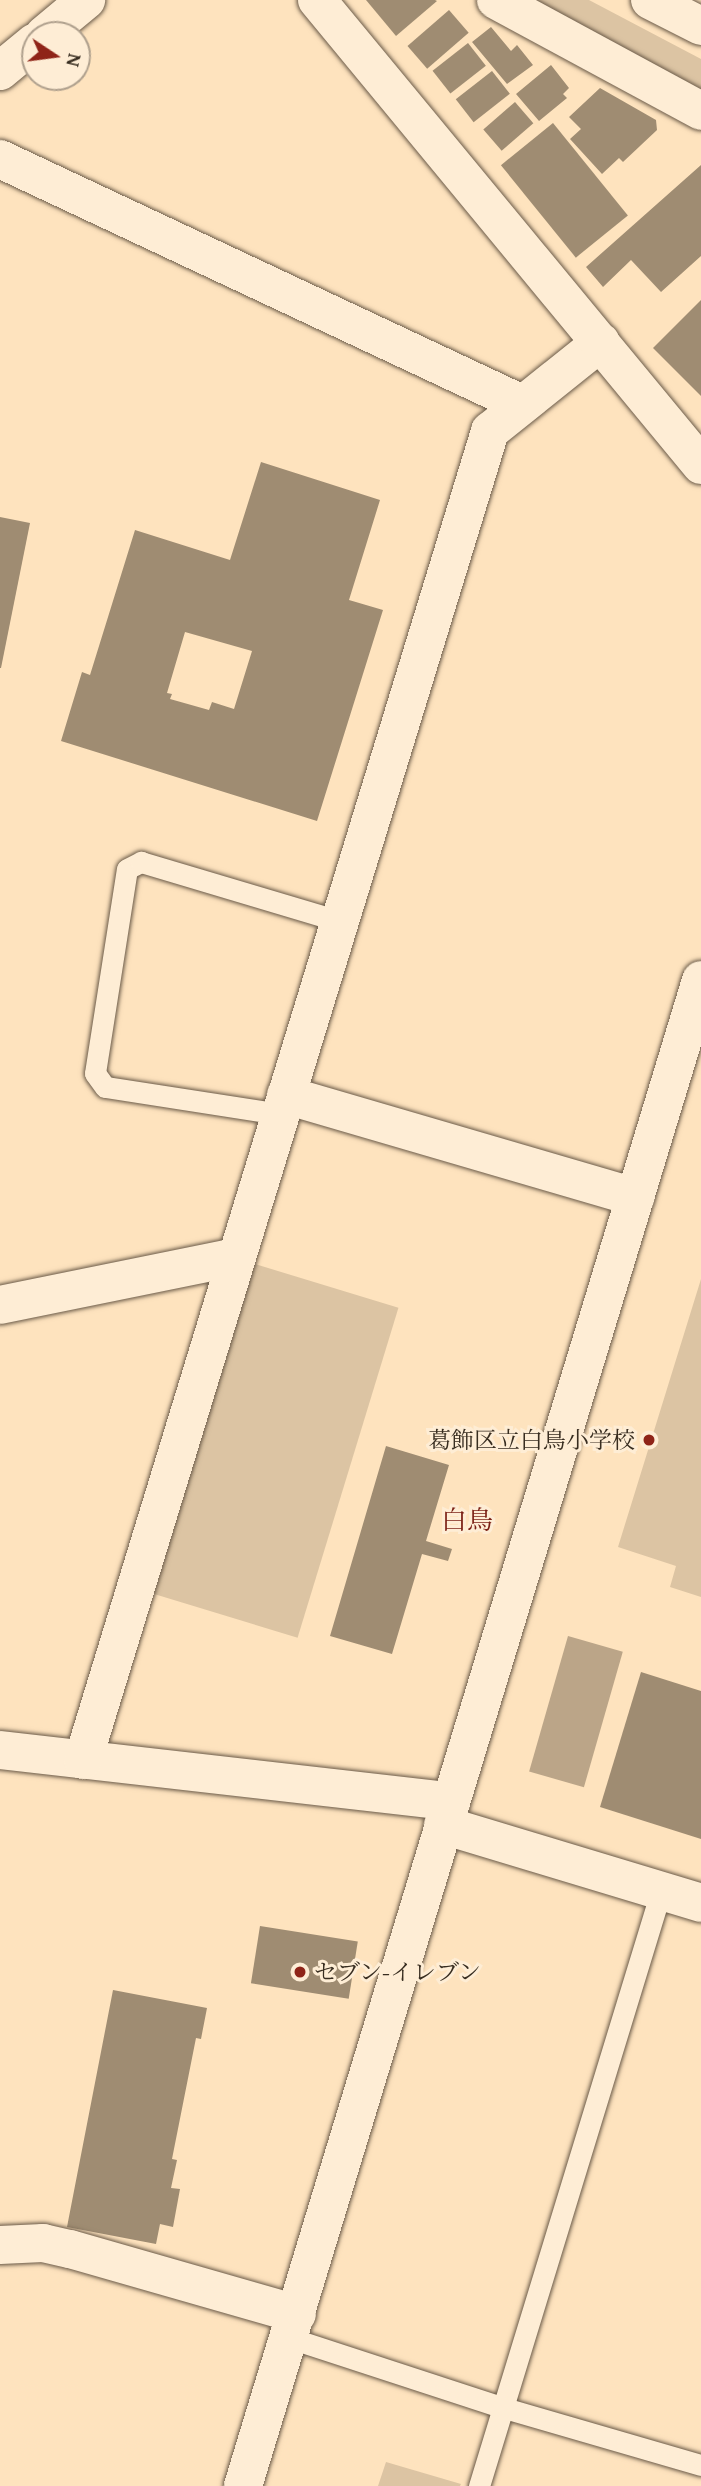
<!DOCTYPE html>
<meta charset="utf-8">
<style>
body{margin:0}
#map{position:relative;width:701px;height:2486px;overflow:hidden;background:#fee3be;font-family:"Gentium Book Plus","Noto Serif JP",serif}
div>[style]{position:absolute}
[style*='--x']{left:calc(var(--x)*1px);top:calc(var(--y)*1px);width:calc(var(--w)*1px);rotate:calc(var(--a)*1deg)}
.green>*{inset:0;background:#dcc4a3;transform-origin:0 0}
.water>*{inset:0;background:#bba588;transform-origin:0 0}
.building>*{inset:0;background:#9f8c72;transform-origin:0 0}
.roads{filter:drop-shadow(0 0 2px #6a5a48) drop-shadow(0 0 2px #6a5a48)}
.lane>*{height:21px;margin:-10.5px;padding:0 10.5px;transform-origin:10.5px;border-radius:10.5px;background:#feedd5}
.street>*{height:38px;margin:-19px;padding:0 19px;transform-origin:19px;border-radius:19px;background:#feedd5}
.secondary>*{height:38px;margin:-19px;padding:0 19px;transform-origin:19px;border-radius:19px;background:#feedd5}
.dots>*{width:19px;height:19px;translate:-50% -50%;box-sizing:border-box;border:4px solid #feedd5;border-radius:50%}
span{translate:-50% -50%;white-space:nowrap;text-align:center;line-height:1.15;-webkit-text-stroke:6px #feedd5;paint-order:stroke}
.poi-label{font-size:23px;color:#382d20}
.right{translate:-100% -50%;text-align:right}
.left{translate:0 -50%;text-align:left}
.quarter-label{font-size:26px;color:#7a1f14}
.north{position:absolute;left:21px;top:21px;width:70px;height:70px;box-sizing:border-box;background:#feedd5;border:2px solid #afa08d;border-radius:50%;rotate:103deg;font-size:19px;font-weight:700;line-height:28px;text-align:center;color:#382d20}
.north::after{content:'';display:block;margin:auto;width:24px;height:32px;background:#8f2418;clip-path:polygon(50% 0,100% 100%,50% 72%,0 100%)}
</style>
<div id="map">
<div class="green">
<i style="clip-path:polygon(533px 0,589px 0,701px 59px,701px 90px)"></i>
<i style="left:255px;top:1264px;width:150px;height:345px;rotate:17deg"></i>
<i style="clip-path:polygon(701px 1279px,701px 1597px,670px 1587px,676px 1566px,618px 1547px)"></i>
<i style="clip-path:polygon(386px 2462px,461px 2484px,460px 2486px,378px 2486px)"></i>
</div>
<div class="water">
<i style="left:568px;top:1636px;width:57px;height:141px;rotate:16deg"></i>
</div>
<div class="building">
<i style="clip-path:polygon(366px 0,435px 0,437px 1px,396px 36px)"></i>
<i style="left:449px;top:10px;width:30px;height:55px;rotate:49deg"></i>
<i style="clip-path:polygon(491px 27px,511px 51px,517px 45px,533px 65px,507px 84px,472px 42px)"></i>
<i style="left:468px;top:43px;width:29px;height:45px;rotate:52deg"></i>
<i style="clip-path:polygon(551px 65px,569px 88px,563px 94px,567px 98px,539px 121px,516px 94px)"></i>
<i style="left:492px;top:71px;width:29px;height:46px;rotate:52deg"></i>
<i style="clip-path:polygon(600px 88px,656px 120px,657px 130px,623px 162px,619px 158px,602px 174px,570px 139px,581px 129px,569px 117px)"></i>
<i style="left:515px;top:102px;width:28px;height:42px;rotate:49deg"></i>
<i style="left:553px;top:123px;width:119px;height:67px;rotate:51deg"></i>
<i style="clip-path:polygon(701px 165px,701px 256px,661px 292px,631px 260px,603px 287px,586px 267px)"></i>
<i style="clip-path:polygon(701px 300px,701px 396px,653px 348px)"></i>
<i style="clip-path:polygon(evenodd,261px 462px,380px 500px,349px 600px,383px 610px,317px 821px,61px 741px,82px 672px,90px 675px,135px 530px,230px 560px,261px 462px,185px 632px,252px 651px,234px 709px,212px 702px,209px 710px,170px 699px,172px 694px,167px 693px,185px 632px)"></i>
<i style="clip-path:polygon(0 517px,30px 523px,1px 668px,0 668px)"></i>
<i style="clip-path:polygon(386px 1446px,449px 1465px,426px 1541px,452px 1549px,448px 1561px,422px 1554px,392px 1654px,330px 1636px)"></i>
<i style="clip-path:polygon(641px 1672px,701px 1691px,701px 1839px,600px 1807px)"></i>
<i style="left:260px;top:1926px;width:99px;height:58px;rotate:9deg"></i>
<i style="clip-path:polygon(113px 1990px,207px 2008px,201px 2039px,196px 2038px,172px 2159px,177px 2160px,171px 2188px,180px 2189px,173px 2227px,160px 2224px,156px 2244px,67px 2227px)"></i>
</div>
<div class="roads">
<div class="lane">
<i style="--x:280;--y:1114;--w:177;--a:-171.2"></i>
<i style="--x:105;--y:1087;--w:17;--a:-126"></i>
<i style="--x:95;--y:1073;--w:206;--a:-81.1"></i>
<i style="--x:127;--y:869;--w:16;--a:-27"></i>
<i style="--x:141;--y:862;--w:207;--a:16.6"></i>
<i style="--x:290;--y:2338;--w:222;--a:18.1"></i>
<i style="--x:501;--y:2407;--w:208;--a:16.2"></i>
<i style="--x:479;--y:2486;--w:622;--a:-72.99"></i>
</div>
<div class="street">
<i style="--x:496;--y:0;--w:233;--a:28.4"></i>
<i style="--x:0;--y:159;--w:577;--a:25.14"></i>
<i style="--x:286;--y:1095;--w:364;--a:16.3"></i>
<i style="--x:0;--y:1305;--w:240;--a:-11.5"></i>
<i style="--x:0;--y:1750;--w:454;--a:6.5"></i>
<i style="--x:83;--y:1760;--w:1390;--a:-72.97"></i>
<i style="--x:490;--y:431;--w:142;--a:-38.7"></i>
<i style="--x:443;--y:1825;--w:270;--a:16.8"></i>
<i style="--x:0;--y:2245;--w:43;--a:-2.7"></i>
<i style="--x:43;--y:2243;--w:28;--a:13"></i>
<i style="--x:70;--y:2249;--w:236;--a:16"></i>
</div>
<div class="secondary">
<i style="--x:317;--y:0;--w:603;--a:50.45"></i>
<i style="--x:650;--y:0;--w:57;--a:27"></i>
<i style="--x:44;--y:35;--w:55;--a:-39.8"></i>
<i style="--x:0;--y:71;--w:45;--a:-39.6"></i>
<i style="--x:243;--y:2486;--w:1574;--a:-73.08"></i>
</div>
</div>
<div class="dots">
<i style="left:649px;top:1440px;background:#8f2418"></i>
<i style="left:300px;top:1972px;background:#8f2418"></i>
</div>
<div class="poi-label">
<span class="right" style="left:635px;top:1440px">葛飾区立白鳥小学校</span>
<span class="left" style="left:314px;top:1972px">セブン-イレブン</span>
</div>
<div class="quarter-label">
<span style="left:467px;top:1520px">白鳥</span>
</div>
<div class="north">N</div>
</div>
